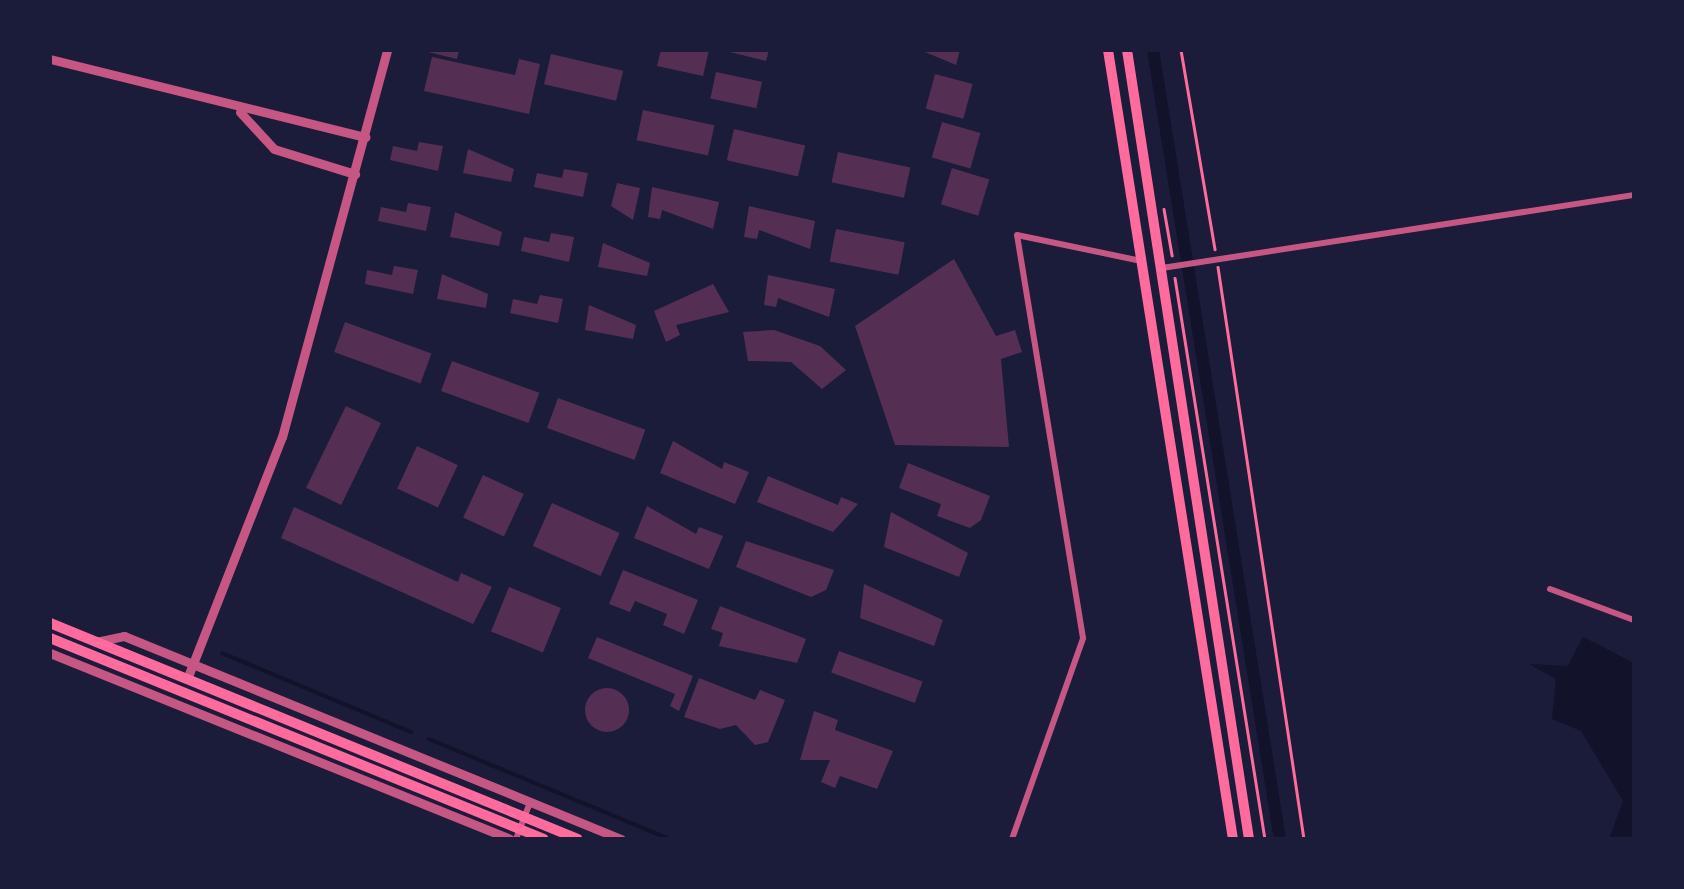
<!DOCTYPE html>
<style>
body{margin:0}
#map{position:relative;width:1684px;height:889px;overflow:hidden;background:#1b1b3a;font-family:"Fira Sans",sans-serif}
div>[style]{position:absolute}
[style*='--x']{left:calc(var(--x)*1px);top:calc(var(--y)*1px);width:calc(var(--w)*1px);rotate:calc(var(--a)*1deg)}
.water>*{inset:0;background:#12122b}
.stream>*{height:4px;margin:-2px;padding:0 2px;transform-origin:2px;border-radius:2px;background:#12122b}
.canal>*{height:12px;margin:-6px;padding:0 6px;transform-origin:6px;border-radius:6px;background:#12122b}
.building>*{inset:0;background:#542f53;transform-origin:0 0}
.round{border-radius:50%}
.path>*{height:2.5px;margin:-1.25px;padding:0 1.25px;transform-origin:1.25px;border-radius:1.25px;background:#ff6b9d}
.minor>*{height:6px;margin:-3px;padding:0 3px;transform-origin:3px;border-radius:3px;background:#c65784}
.tertiary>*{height:9px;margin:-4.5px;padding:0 4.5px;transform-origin:4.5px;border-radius:4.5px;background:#c65784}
.secondary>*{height:10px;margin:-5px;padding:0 5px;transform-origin:5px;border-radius:5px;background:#ff6b9d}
span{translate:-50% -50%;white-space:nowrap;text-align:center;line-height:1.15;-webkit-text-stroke:8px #1b1b3a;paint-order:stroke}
.frame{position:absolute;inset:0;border:52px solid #1b1b3a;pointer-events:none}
</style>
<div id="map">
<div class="water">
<i style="clip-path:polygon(1583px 637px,1634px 663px,1634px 839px,1609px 839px,1623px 801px,1581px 731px,1552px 719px,1556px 679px,1529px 664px,1568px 666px)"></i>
</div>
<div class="stream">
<i style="--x:222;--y:653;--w:205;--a:22.7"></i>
<i style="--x:429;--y:739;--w:260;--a:22.6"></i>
</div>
<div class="canal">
<i style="--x:1153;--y:50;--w:799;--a:80.86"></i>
</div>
<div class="building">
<i style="clip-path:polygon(420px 50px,459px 50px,457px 59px)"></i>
<i style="clip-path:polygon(661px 50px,709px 50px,703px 76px,657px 66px)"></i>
<i style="clip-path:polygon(722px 50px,769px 50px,766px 61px)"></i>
<i style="clip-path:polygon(920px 50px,960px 50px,956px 65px)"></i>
<i style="left:551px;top:54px;width:74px;height:31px;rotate:13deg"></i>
<i style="clip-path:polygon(432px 57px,515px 75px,519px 59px,540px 64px,529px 114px,424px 91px)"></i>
<i style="left:716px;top:72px;width:47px;height:27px;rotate:12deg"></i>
<i style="left:935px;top:74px;width:39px;height:36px;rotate:15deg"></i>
<i style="left:643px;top:110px;width:73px;height:31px;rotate:12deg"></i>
<i style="left:942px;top:122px;width:40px;height:37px;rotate:16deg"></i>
<i style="left:734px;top:129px;width:73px;height:32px;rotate:13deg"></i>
<i style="clip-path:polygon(419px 142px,443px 146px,438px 171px,390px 160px,393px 146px,417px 151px)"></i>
<i style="clip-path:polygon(468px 149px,514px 169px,511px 182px,463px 173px)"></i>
<i style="left:838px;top:152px;width:74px;height:31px;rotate:12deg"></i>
<i style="left:952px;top:168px;width:39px;height:38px;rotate:17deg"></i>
<i style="clip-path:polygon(564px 169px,588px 173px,583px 197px,534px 187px,537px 173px,562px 178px)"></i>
<i style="clip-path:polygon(617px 183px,640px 188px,633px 220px,611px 206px)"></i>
<i style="clip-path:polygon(652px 187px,719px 202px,713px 229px,662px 210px,660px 219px,648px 217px)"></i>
<i style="clip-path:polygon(408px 203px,431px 207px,426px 231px,378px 221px,381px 207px,406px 212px)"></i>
<i style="clip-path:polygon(749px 206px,815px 221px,810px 249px,759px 230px,757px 239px,744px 237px)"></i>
<i style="clip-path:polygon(455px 212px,502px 232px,499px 246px,450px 237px)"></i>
<i style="left:836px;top:229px;width:70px;height:33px;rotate:11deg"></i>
<i style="clip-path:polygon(551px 233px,574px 237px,569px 262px,521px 251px,524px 237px,549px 242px)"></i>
<i style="clip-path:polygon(603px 243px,650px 263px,647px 276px,598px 267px)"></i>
<i style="clip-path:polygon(954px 259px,996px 336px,1015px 330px,1022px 352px,1001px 359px,1009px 447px,895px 445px,855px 326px)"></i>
<i style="clip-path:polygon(394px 266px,418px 270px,413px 294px,365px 284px,367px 270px,392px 275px)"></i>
<i style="clip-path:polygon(442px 274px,488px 294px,486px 308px,437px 299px)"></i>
<i style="clip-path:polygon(768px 275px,835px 289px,829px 317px,778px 298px,776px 307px,764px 305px)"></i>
<i style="clip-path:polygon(713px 284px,729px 312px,676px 325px,680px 335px,666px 342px,654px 311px)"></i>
<i style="clip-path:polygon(540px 295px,563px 299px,558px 323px,510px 313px,513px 299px,537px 304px)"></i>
<i style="clip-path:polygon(589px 305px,636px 325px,633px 339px,585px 330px)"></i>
<i style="left:345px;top:322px;width:92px;height:32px;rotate:20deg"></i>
<i style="clip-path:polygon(774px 330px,820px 346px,846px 370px,822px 389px,791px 362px,748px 361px,743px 332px)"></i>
<i style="left:452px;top:361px;width:93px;height:32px;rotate:20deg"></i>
<i style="left:558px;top:398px;width:93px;height:32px;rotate:20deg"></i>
<i style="left:346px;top:406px;width:39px;height:91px;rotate:26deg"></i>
<i style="clip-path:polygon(673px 441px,722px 469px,724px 462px,749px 472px,735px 504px,660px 473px)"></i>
<i style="left:417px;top:446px;width:45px;height:47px;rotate:25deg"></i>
<i style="clip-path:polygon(908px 463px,990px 496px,981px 520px,970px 528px,937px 516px,941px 504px,899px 488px)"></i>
<i style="left:483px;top:475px;width:45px;height:47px;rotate:25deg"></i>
<i style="clip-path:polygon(768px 476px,838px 505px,841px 497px,858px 504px,833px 532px,757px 502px)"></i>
<i style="left:552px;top:503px;width:74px;height:47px;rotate:24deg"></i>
<i style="clip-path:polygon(647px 506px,696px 534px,699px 527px,723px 536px,709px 569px,634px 538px)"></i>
<i style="clip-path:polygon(294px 507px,458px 582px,461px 573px,492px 587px,473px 624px,281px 538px)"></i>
<i style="clip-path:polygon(891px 512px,968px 553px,959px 577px,884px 547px)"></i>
<i style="clip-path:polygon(746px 541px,834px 570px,826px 590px,811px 597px,736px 567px)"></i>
<i style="clip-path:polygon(623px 570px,698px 600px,684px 634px,663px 625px,667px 614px,635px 601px,630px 612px,609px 604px)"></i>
<i style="clip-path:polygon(864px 584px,943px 620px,934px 646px,860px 618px)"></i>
<i style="left:509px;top:587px;width:56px;height:48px;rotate:22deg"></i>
<i style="clip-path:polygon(720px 606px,806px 639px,797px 663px,719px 646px,723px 633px,711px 629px)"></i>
<i style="clip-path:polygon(597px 637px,693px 676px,679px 711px,670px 706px,675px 694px,588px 658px)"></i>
<i style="left:839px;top:651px;width:89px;height:23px;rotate:20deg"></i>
<i style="clip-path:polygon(699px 678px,755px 700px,760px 690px,785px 700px,768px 742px,755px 745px,736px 725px,720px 729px,684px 717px)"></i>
<i class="round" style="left:585px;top:688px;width:44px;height:44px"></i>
<i style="clip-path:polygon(814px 711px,838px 720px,835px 730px,893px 751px,877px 789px,840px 776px,835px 788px,821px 782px,830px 760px,800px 760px)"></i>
</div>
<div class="path">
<i style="--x:1181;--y:50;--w:202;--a:80.3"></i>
<i style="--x:1164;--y:209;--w:47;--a:80.1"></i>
<i style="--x:1218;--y:267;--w:578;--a:81.45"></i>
<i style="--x:1175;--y:278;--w:568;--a:80.89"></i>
</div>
<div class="minor">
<i style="--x:1162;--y:268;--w:478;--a:-8.8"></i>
<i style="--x:1550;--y:589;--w:90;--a:20.3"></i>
<i style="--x:516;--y:839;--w:40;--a:-69"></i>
<i style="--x:1012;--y:839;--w:213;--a:-70.5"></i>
<i style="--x:1083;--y:638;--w:408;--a:-99.3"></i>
<i style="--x:1017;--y:235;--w:127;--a:11.8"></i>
</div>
<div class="tertiary">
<i style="--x:50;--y:59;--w:325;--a:13.9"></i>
<i style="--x:240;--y:112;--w:50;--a:47.4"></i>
<i style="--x:274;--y:149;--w:85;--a:17.2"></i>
<i style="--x:96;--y:642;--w:29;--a:-12"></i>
<i style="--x:124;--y:636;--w:537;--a:22.22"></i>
<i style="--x:50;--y:653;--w:496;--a:22"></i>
<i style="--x:187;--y:679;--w:260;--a:-68.6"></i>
<i style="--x:282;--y:437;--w:401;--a:-74.8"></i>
</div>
<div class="secondary">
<i style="--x:1108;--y:50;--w:799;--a:81"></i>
<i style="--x:1127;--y:50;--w:798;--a:81.21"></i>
<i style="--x:50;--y:623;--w:570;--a:22.25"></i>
<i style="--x:50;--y:638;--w:533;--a:22.14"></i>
</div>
<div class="frame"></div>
</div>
